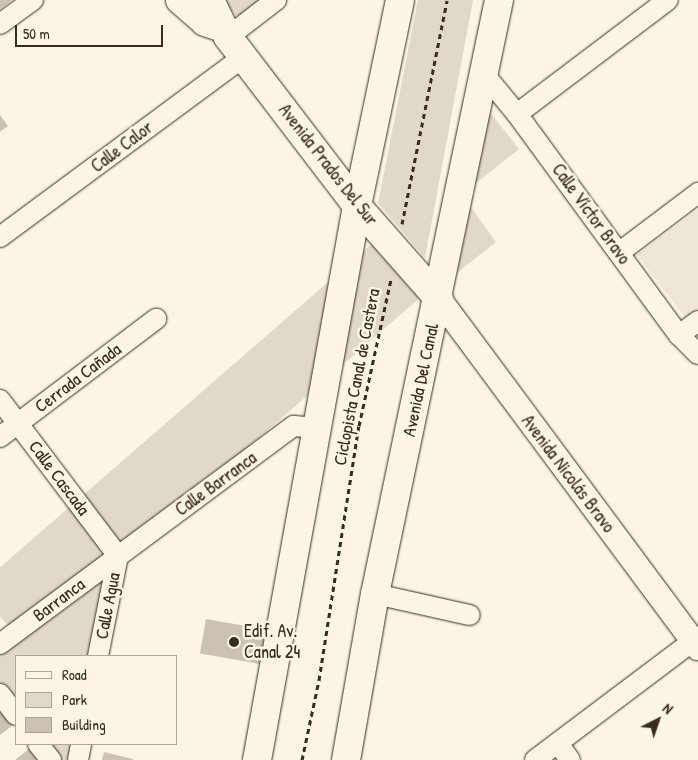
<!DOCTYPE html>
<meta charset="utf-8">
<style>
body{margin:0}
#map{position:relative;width:698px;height:760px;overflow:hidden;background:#fcf5e5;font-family:"Patrick Hand",sans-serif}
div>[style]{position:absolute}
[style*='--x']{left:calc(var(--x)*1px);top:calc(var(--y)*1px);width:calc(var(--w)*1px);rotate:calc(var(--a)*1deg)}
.built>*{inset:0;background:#eee6d6}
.green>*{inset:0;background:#e0d8c8;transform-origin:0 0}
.building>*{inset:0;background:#ccc2b3;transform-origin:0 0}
.path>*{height:3px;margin-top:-1.5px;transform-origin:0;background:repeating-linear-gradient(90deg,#3b2a1e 0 5px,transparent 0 9px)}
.roads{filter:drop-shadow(0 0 1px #3b2a1e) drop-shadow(0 0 1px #3b2a1e)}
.minor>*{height:20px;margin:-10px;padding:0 10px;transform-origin:10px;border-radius:10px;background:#fcf5e5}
.tertiary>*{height:24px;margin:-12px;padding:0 12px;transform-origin:12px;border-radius:12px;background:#fcf5e5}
.secondary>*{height:28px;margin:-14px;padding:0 14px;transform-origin:14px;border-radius:14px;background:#fcf5e5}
.dots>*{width:14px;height:14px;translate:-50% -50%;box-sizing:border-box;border:2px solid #fcf5e5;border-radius:50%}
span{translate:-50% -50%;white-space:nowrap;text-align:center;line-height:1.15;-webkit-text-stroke:5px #fcf5e5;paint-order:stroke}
.street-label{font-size:18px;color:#3b2a1e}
.poi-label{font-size:18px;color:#3b2a1e}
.left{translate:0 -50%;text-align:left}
.legend{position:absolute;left:15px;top:655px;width:162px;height:90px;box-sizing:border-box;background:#fcf5e5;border:1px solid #afa495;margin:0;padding:6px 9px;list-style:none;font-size:15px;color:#3b2a1e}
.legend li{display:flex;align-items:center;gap:10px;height:25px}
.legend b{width:25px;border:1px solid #afa495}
.north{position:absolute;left:633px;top:695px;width:50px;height:50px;-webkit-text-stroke:4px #fcf5e5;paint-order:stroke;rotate:41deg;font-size:14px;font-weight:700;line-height:20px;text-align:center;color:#3b2a1e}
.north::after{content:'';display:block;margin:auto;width:18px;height:22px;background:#3b2a1e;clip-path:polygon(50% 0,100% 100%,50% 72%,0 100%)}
.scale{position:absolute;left:15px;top:25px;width:148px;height:22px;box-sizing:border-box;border:2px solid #3b2a1e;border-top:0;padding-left:6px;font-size:15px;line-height:18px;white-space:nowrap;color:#3b2a1e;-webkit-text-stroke:4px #fcf5e5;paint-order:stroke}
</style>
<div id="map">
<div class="built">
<i style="clip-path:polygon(698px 209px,698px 309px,686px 319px,637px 255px)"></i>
</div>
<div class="green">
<i style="clip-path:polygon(224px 0,262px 0,243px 15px,235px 15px)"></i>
<i style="clip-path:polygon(418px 0,473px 0,425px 258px,378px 203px)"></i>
<i style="clip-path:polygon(482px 102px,519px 149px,466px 191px)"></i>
<i style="clip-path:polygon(469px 205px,496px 242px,457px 273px)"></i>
<i style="left:372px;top:244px;width:72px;height:525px;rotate:49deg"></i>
<i style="clip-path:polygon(118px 556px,98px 656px,16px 656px,16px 715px,0 694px,0 644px)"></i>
<i style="clip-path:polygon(38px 744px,81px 744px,78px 760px,51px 760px)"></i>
</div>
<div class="building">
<i style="clip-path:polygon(0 0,12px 0,0 9px)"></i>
<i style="clip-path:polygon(0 115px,8px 126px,0 132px)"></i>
<i style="left:206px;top:619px;width:63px;height:35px;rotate:10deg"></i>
<i style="clip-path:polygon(0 709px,13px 725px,0 735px)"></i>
<i style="clip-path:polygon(29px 749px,37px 760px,15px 760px)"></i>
<i style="clip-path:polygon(104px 752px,133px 759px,133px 760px,102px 760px)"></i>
</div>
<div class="path">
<i style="--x:402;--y:224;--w:228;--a:-78.6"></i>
<i style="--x:302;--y:760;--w:82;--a:-78"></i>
<i style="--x:319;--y:680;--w:257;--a:-81.1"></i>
<i style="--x:359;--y:426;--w:150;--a:-77.7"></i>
</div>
<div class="roads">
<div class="minor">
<i style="--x:0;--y:24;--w:41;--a:-36"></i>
<i style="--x:228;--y:37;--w:61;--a:-37.6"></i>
<i style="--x:484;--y:74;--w:52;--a:50.5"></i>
<i style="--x:517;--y:114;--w:274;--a:53.8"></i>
<i style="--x:679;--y:335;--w:27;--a:45"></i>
<i style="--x:517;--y:114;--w:189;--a:-37.1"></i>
<i style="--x:0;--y:237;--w:302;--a:-36.5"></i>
<i style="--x:620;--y:252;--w:98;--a:-37.1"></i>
<i style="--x:679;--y:335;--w:24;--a:-36"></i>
<i style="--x:0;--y:400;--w:196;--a:52.9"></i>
<i style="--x:0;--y:437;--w:196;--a:-37.1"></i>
<i style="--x:375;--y:594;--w:97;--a:12.5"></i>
<i style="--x:0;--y:644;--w:366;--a:-36.6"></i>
<i style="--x:294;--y:426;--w:23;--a:5"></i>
<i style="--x:98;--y:656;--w:102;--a:-78.7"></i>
<i style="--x:0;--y:694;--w:26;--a:53"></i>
<i style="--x:558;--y:743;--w:21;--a:55"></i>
<i style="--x:38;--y:744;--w:21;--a:51"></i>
<i style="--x:78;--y:760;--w:16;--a:-79"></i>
<i style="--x:535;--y:760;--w:204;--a:-37"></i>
</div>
<div class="tertiary">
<i style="--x:439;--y:299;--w:435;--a:53.4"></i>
</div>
<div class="secondary">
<i style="--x:180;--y:0;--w:33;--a:41"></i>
<i style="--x:205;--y:22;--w:18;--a:19"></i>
<i style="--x:210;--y:0;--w:41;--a:64.1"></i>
<i style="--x:228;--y:37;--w:213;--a:52.6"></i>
<i style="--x:357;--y:206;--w:124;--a:48.6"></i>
<i style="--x:257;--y:760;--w:563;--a:-79.77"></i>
<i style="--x:357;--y:206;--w:210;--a:-78.2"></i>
<i style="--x:346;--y:760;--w:169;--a:-80.1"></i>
<i style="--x:375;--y:594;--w:607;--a:-78.21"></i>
</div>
</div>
<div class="dots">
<i style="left:234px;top:642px;background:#3b2a1e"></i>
</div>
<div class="street-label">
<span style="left:122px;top:147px;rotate:-37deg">Calle Calor</span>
<span style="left:328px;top:165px;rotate:52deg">Avenida Prados Del Sur</span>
<span style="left:591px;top:214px;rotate:54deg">Calle Víctor Bravo</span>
<span style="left:357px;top:377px;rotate:-79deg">Ciclopista Canal de Castera</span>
<span style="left:78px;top:378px;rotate:-37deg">Cerrada Cañada</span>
<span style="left:421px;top:380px;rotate:-78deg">Avenida Del Canal</span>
<span style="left:568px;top:474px;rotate:53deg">Avenida Nicolás Bravo</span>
<span style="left:59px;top:478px;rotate:53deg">Calle Cascada</span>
<span style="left:216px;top:484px;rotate:-36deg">Calle Barranca</span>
<span style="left:59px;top:600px;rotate:-37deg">Barranca</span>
<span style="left:108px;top:606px;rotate:-79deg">Calle Agua</span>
</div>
<div class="poi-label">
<span class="left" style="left:244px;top:642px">Edif. Av.<br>Canal 24</span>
</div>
<ul class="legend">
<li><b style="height:6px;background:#fcf5e5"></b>Road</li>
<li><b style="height:14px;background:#e0d8c8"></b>Park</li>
<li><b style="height:14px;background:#ccc2b3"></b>Building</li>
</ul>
<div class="north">N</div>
<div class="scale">50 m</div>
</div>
